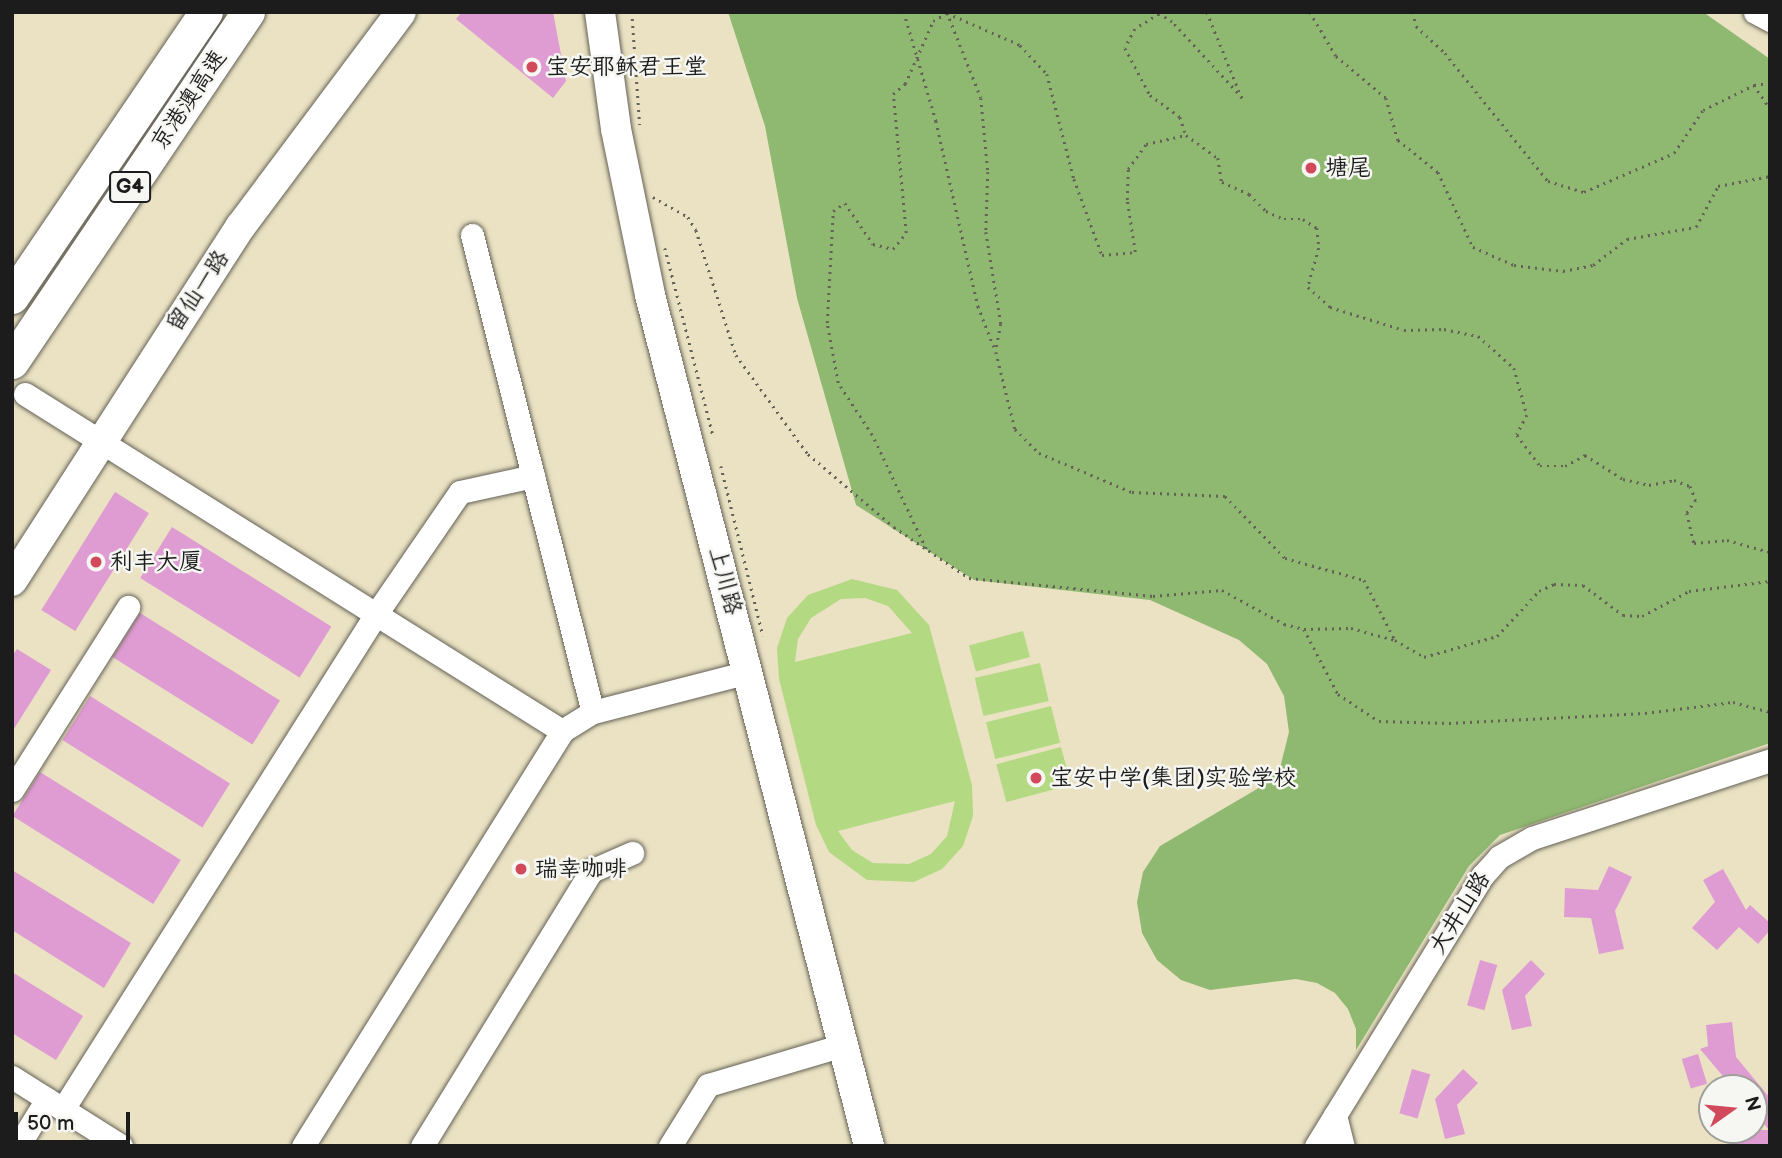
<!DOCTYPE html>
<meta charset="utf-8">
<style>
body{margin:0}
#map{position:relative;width:1782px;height:1158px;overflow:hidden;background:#eae2c3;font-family:"Balsamiq Sans","LXGW WenKai TC",sans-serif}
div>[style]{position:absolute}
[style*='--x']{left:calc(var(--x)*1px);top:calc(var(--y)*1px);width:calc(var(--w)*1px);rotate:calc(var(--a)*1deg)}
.green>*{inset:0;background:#b4d983;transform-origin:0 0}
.forest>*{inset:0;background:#8fb971}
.building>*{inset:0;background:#df9cd2;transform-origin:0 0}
.path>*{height:2.5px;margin-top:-1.25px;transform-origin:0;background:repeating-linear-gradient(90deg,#646156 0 2px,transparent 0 7px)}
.roads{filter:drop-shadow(0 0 2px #646156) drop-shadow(0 0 2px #646156)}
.minor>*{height:23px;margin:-11.5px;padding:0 11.5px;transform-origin:11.5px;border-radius:11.5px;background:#fff}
.major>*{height:30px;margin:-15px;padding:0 15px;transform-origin:15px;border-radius:15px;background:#fff}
.highway>*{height:33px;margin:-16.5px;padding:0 16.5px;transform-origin:16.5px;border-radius:16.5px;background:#fff}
.dots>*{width:19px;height:19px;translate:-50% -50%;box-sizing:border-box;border:4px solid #f6f6f2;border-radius:50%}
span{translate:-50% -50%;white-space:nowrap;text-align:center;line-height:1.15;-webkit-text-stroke:5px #f6f6f2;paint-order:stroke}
.shield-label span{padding:2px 5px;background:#f6f6f2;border:2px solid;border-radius:5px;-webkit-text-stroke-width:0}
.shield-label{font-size:21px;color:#1c1c1c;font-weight:700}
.poi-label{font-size:23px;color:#1c1c1c}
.left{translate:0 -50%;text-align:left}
.street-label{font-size:23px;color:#1c1c1c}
.frame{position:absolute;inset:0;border:14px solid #1c1c1c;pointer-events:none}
.north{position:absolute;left:1698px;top:1074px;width:70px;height:70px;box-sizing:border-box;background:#f6f6f2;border:2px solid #9f9f9c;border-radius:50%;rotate:75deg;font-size:19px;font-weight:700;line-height:28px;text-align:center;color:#1c1c1c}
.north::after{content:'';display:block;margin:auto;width:24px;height:32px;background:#d1495b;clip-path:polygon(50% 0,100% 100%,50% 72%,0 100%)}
.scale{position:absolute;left:14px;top:1112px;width:116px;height:32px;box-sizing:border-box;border:4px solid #1c1c1c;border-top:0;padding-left:9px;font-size:21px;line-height:24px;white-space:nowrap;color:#1c1c1c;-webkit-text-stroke:5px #f6f6f2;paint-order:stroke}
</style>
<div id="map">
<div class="green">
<i style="clip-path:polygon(evenodd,852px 579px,897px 590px,929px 625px,972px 785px,973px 816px,963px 846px,942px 869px,914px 882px,867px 880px,829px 852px,816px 825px,779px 679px,777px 648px,787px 618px,808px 595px,852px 579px,865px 598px,888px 606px,912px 633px,795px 662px,798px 639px,811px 618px,841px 599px,865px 598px,852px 579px,955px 801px,947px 836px,931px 854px,909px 864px,873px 863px,852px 850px,838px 831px,955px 801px)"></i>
<i style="left:1023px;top:631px;width:27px;height:56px;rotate:75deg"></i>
<i style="left:1040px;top:663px;width:39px;height:67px;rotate:77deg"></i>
<i style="left:1051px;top:706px;width:38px;height:67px;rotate:76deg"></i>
<i style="left:1061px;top:747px;width:39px;height:67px;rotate:75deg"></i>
</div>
<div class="forest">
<i style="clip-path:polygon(728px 12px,1703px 12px,1770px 59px,1770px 743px,1500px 835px,1469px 866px,1356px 1050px,1356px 1029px,1348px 1009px,1335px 993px,1317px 983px,1296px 979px,1210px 990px,1181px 980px,1157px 960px,1142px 933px,1137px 902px,1143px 872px,1160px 846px,1257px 789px,1280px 768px,1289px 732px,1284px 696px,1267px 664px,1239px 640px,1150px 600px,974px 580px,856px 505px,797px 298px,765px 126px)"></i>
</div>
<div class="building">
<i style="clip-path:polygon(462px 12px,553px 12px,566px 81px,553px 98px,456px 19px)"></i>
<i style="left:115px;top:492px;width:40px;height:139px;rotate:32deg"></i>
<i style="left:172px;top:527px;width:188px;height:60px;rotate:32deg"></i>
<i style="left:140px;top:613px;width:165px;height:52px;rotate:32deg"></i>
<i style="clip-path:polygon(17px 649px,51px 670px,12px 732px,12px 656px)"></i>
<i style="left:90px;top:696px;width:165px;height:52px;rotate:32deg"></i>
<i style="left:40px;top:772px;width:166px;height:52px;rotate:32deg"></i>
<i style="clip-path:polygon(1609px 866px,1632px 877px,1615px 911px,1624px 949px,1599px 954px,1591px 918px,1564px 917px,1565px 888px,1598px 890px)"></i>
<i style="clip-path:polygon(1723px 869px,1746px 910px,1750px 905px,1770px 923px,1770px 930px,1758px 944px,1739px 927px,1717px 950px,1692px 928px,1715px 902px,1703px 880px)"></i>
<i style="clip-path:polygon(12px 870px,131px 943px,104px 988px,12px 930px)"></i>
<i style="left:1480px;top:960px;width:18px;height:47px;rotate:16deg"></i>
<i style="clip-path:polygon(1531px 960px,1545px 974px,1525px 996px,1532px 1026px,1512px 1030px,1502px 990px)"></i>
<i style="clip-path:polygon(12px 972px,83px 1016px,56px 1060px,12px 1033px)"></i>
<i style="clip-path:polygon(1732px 1022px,1736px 1057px,1770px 1098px,1770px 1146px,1727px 1146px,1746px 1130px,1769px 1130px,1754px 1112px,1754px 1088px,1733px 1088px,1700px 1049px,1708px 1046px,1706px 1025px)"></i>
<i style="left:1698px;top:1054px;width:31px;height:17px;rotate:73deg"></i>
<i style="left:1412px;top:1069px;width:19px;height:46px;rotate:16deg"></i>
<i style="clip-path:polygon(1463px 1069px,1478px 1083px,1457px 1105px,1465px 1134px,1445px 1139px,1435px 1099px)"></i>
</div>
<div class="path">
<i style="--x:632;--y:12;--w:113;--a:86"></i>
<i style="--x:904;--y:12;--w:114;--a:73.6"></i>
<i style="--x:936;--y:121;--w:190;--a:77.2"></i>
<i style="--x:978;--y:306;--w:49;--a:68.6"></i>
<i style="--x:996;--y:352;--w:79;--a:76.1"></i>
<i style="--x:1015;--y:429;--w:34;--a:45"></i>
<i style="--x:1039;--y:453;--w:101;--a:22.8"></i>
<i style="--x:1132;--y:492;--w:93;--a:2.5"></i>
<i style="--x:1225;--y:496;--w:86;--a:45.9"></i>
<i style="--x:1285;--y:558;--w:82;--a:15.6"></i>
<i style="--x:1364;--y:580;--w:68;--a:62.7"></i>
<i style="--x:947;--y:12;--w:92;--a:68.4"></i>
<i style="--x:981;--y:98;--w:74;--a:84.6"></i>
<i style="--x:988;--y:172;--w:60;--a:91.9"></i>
<i style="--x:986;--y:232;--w:93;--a:80.7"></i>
<i style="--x:1001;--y:324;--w:26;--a:101"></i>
<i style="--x:1207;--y:12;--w:93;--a:67.9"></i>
<i style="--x:1242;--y:98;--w:103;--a:-132.6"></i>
<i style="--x:1172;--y:22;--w:15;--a:-148"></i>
<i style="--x:1159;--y:14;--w:28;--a:148"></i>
<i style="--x:1135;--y:29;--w:21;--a:118"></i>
<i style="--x:1125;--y:48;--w:53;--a:62"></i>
<i style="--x:1150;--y:95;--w:37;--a:36"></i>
<i style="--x:1180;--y:117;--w:19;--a:72"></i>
<i style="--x:1186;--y:135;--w:39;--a:36"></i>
<i style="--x:1218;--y:158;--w:24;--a:81"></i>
<i style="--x:1222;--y:182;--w:30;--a:24"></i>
<i style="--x:1249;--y:194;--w:24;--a:45"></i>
<i style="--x:1266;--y:211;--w:20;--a:24"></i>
<i style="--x:1284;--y:219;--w:19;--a:0"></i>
<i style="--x:1303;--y:219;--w:17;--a:33"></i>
<i style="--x:1317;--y:228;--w:20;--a:84"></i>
<i style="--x:1319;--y:248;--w:41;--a:105.8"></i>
<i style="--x:1308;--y:287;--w:30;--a:42"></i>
<i style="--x:1330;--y:307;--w:77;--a:17.3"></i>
<i style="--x:1404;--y:330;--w:40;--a:-1.4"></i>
<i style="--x:1444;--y:329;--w:35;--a:12"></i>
<i style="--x:1478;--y:336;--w:48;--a:41.6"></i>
<i style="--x:1514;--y:368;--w:49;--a:74.5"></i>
<i style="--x:1527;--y:415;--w:22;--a:117"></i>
<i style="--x:1517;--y:435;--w:39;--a:53"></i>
<i style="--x:1540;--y:466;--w:25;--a:0"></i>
<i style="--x:1565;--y:466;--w:23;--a:-29"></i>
<i style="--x:1585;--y:455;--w:45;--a:32.3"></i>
<i style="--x:1623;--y:479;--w:27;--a:13"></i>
<i style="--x:1649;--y:485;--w:25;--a:-11"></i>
<i style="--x:1674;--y:480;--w:17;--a:21"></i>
<i style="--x:1690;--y:486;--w:15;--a:67"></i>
<i style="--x:1696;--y:500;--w:16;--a:125"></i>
<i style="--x:1687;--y:513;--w:31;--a:77"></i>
<i style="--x:1694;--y:543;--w:33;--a:-5"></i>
<i style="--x:1727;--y:540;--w:45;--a:15.6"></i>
<i style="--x:1310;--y:12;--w:51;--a:59.4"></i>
<i style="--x:1336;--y:56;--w:65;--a:40"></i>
<i style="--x:1386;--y:98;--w:44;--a:74.1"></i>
<i style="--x:1398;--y:140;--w:51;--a:38.7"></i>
<i style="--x:1438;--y:172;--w:83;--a:65"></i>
<i style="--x:1473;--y:247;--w:45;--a:23.7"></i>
<i style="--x:1514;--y:265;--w:49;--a:7"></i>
<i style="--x:1563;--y:271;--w:31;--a:-11"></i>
<i style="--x:1593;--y:265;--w:43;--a:-37.4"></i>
<i style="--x:1627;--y:239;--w:70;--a:-9.9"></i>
<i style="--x:1696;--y:227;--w:47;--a:-61.8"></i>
<i style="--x:1718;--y:186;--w:53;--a:-10.9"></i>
<i style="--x:1413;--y:12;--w:14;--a:78"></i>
<i style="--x:1416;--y:26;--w:40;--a:43"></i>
<i style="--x:1445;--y:53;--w:164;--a:51.2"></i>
<i style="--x:1548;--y:181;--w:38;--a:17"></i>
<i style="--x:1584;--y:192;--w:98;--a:-23.4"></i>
<i style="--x:1674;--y:153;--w:52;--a:-56"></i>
<i style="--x:1703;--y:110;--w:57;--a:-26.1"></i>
<i style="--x:1754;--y:85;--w:16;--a:-7"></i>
<i style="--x:1754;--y:85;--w:29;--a:56"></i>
<i style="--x:653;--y:197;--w:40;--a:29.7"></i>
<i style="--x:688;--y:217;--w:15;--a:58"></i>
<i style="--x:696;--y:230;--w:131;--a:72.3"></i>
<i style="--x:736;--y:355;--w:122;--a:54"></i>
<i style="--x:808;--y:454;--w:113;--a:40.3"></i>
<i style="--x:894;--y:527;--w:91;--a:34.2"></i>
<i style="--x:969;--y:578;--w:185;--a:5.6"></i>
<i style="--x:1153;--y:596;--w:69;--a:-5"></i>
<i style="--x:1222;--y:590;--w:71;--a:28.7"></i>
<i style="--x:1284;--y:624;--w:21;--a:14"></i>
<i style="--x:1304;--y:629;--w:47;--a:-1.2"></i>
<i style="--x:1351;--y:628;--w:46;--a:15.3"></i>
<i style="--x:1395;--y:640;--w:34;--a:30"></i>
<i style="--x:1424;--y:657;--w:76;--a:-16"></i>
<i style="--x:1497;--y:636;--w:62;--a:-47"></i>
<i style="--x:1539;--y:591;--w:17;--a:-25"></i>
<i style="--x:1554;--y:584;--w:29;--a:2"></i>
<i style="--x:1583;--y:585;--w:50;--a:36.9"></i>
<i style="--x:1623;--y:615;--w:19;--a:3"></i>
<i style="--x:1642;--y:616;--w:53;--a:-28"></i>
<i style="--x:1689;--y:591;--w:82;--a:-7"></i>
<i style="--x:665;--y:248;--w:193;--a:75.6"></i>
<i style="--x:721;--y:466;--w:175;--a:76.1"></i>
<i style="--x:926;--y:549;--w:126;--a:-115.3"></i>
<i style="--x:872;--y:435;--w:62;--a:-123.2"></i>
<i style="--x:838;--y:383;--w:61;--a:-100.4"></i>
<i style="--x:827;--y:323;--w:112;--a:-86.9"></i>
<i style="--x:833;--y:211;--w:14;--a:-34"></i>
<i style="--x:845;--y:203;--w:50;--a:55.7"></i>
<i style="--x:873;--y:244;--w:21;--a:14"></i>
<i style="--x:893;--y:249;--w:21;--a:-51"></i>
<i style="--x:906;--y:233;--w:140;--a:-95.3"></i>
<i style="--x:893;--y:94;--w:16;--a:-40"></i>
<i style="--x:905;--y:84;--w:69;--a:-66"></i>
<i style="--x:933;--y:21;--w:16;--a:-30"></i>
<i style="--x:947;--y:13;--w:80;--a:23.7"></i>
<i style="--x:1020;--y:45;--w:40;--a:47"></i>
<i style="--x:1047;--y:74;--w:108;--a:75.6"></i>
<i style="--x:1074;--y:179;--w:81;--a:69.8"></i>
<i style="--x:1102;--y:255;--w:33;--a:-5"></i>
<i style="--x:1135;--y:252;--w:53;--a:-98.7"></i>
<i style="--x:1127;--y:200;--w:31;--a:-88"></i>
<i style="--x:1128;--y:169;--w:31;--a:-54"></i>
<i style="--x:1146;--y:144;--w:41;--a:-12.7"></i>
<i style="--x:1304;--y:629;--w:73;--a:62.4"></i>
<i style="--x:1338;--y:694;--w:49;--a:33.4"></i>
<i style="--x:1379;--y:721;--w:70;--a:1.6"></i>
<i style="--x:1449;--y:723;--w:196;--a:-2.9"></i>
<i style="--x:1645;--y:713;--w:89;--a:-7.1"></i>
<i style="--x:1733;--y:702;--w:38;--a:15"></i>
</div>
<div class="roads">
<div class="minor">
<i style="--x:1755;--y:12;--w:17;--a:28"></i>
<i style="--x:472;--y:235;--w:492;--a:75.8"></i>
<i style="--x:25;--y:394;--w:634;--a:32.11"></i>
<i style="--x:12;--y:790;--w:217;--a:-57.6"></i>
<i style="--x:12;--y:1077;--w:129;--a:32.3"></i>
<i style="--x:63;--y:1109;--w:586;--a:-57.69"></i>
<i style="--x:376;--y:614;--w:148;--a:-55.5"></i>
<i style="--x:460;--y:492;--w:75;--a:-12.4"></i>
<i style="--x:1335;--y:1115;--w:32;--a:76"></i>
<i style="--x:18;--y:1146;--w:55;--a:-58.3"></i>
<i style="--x:303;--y:1146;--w:489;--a:-58"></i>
<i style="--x:562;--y:731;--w:36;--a:-32"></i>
<i style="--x:593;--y:712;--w:161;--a:-14.4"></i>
<i style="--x:422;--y:1146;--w:323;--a:-58.4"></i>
<i style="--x:591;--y:871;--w:45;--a:-23.7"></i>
<i style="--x:670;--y:1146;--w:72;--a:-58.1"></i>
<i style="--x:708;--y:1085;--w:141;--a:-16.5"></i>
<i style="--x:1316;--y:1146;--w:318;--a:-58.4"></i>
<i style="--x:1483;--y:875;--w:24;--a:-48"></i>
<i style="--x:1499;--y:857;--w:38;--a:-30"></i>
<i style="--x:1532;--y:838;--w:250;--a:-18.1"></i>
</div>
<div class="major">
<i style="--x:600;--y:12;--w:118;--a:82.2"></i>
<i style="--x:616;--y:129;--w:169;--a:78.4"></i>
<i style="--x:650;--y:295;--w:879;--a:75.57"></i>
<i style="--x:12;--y:581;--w:422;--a:-57.2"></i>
<i style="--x:241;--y:226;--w:267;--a:-53.2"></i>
</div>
<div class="highway">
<i style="--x:12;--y:297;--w:345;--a:-55.8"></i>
<i style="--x:12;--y:362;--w:422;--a:-56"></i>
</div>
</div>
<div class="dots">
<i style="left:532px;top:67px;background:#d1495b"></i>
<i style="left:1311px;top:168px;background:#d1495b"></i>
<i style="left:96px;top:562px;background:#d1495b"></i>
<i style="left:1036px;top:778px;background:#d1495b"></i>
<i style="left:521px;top:869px;background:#d1495b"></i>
</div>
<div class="shield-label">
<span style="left:130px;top:187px">G4</span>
</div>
<div class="poi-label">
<span class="left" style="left:546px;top:67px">宝安耶稣君王堂</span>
<span class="left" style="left:1325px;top:168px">塘尾</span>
<span class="left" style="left:110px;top:562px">利丰大厦</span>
<span class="left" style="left:1050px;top:778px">宝安中学(集团)实验学校</span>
<span class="left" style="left:535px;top:869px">瑞幸咖啡</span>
</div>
<div class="street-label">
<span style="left:189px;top:100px;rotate:-56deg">京港澳高速</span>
<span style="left:198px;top:291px;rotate:-56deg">留仙一路</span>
<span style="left:725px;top:581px;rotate:75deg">上川路</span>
<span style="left:1460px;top:913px;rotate:-58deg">大井山路</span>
</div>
<div class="frame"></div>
<div class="north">N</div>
<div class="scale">50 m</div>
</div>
